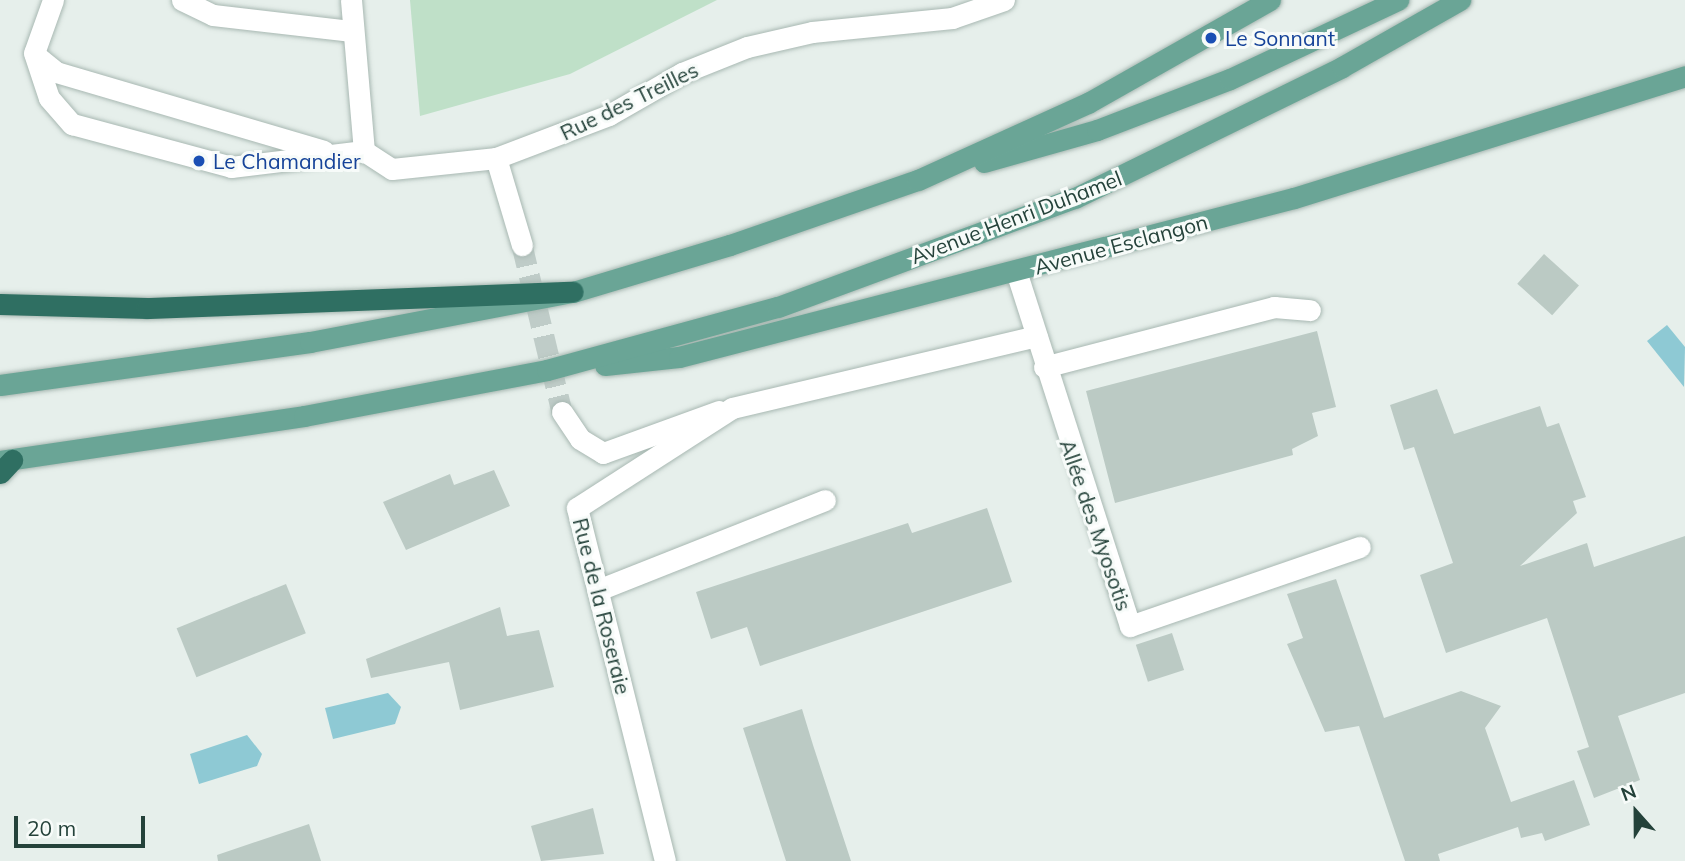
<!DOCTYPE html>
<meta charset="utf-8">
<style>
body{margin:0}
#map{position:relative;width:1685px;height:861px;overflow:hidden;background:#e6efeb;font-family:Mulish,sans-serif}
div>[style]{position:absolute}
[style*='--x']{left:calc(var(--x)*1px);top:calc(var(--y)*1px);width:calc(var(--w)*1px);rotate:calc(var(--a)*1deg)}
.green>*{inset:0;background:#bfe0c8}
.water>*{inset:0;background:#8ec9d4}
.building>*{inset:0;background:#bbcac4;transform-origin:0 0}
.minor-tunnel>*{height:21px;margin-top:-10.5px;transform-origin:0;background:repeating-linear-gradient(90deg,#bfccc8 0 21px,transparent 0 31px)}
.roads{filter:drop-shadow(0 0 2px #a8b8b2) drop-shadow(0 0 2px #a8b8b2)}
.minor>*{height:21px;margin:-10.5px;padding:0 10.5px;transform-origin:10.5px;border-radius:10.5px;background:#fff}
.major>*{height:21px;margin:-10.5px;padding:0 10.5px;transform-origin:10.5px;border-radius:10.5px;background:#6aa596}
.highway>*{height:21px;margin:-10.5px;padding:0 10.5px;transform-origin:10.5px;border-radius:10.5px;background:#2f6f62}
.dots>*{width:19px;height:19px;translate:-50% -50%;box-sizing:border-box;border:4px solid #f7fbf9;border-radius:50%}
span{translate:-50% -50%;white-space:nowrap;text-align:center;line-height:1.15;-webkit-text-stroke:6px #f7fbf9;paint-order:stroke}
.transit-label{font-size:21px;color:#164399}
.left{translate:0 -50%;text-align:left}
.street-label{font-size:21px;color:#24423a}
.north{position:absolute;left:1601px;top:777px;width:70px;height:70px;-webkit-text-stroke:5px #f7fbf9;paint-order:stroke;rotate:339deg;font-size:19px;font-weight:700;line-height:28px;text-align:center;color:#24423a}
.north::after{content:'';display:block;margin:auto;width:24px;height:32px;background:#24423a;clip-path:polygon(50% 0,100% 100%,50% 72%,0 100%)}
.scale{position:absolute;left:14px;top:816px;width:131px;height:32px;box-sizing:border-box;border:4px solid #24423a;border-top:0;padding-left:9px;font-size:21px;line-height:24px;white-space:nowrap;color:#24423a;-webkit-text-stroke:5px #f7fbf9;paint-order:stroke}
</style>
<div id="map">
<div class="green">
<i style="clip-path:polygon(410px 0,717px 0,570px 74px,420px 116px)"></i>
</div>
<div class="water">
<i style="clip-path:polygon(1667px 325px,1685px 347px,1684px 387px,1647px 341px)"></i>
<i style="clip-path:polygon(388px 693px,401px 707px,395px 724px,333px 739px,325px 708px)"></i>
<i style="clip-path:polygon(247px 735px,262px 754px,257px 766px,199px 784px,190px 754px)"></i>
</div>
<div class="building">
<i style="left:1544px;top:254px;width:47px;height:40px;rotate:42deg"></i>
<i style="clip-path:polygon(1317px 331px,1336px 407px,1312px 413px,1318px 436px,1292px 449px,1293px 455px,1115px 503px,1086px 391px)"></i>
<i style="clip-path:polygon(1437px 389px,1454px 434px,1540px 406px,1547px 427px,1559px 423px,1586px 497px,1573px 501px,1577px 513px,1520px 566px,1587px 543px,1594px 567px,1685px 536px,1685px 693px,1618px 716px,1640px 780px,1594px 798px,1577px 751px,1589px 747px,1547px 618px,1446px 653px,1420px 575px,1453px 563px,1414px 447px,1404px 450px,1390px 405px)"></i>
<i style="clip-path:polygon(494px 470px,510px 506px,406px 550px,383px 502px,450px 474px,454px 485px)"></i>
<i style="clip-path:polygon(987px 508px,1012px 582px,760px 666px,747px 627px,711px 639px,696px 592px,908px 523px,912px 533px)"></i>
<i style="clip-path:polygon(1336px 579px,1384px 718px,1461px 691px,1501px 706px,1485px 728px,1511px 802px,1574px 780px,1590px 825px,1545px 841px,1542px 833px,1521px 838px,1518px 827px,1438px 854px,1440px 861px,1405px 861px,1359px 726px,1325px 732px,1287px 644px,1303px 638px,1287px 594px)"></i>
<i style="left:286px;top:584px;width:53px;height:118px;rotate:68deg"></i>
<i style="clip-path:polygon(500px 607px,507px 636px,539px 630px,554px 687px,460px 710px,449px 662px,371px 678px,366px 659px)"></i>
<i style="left:1172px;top:633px;width:39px;height:38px;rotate:72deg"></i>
<i style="clip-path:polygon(802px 709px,813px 745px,851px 861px,786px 861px,766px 799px,743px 728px)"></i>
<i style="clip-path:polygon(593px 808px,604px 854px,541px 861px,531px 826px)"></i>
<i style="clip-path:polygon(309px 824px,321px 861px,218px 861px,217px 855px)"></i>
</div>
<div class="minor-tunnel">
<i style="--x:522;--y:245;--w:172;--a:76.5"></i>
</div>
<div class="roads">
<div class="minor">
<i style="--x:53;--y:0;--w:56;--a:109.7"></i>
<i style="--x:34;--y:53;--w:47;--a:71.6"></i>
<i style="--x:49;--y:98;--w:35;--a:49"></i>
<i style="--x:72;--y:124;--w:165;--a:15.1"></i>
<i style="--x:231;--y:167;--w:134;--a:-6.9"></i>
<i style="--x:182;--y:0;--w:34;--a:26"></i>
<i style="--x:213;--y:15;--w:140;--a:6.6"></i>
<i style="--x:351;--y:0;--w:152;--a:85.1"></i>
<i style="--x:35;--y:55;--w:27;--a:39"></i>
<i style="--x:56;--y:72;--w:279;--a:16.4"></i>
<i style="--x:364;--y:151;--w:33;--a:33"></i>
<i style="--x:392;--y:169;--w:105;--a:-6"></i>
<i style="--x:496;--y:158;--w:121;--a:-20.8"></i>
<i style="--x:609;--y:115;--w:84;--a:-29.9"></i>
<i style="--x:682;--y:73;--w:70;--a:-21.8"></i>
<i style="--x:747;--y:47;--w:67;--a:-13"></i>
<i style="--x:812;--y:32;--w:141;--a:-5.7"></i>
<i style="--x:952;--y:18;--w:55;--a:-19.1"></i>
<i style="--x:496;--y:158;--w:91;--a:73.4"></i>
<i style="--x:1016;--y:271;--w:373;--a:72.2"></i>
<i style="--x:1130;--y:626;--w:243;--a:-19"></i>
<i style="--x:1044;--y:367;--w:238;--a:-14.6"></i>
<i style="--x:1274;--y:307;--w:36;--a:5"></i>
<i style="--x:562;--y:412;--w:32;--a:56"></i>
<i style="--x:580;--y:439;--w:27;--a:31"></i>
<i style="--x:603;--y:453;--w:123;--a:-19.9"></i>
<i style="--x:598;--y:590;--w:244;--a:-21.6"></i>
<i style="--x:665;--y:861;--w:364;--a:-104"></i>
<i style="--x:577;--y:508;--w:184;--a:-32.8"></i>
<i style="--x:732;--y:408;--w:313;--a:-13.3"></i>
</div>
<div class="major">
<i style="--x:984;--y:162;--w:117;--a:-15.8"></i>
<i style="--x:1097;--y:130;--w:142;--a:-21"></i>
<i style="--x:1230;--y:79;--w:186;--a:-25.2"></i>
<i style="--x:605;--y:365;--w:74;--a:-6.2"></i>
<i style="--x:679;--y:357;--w:635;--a:-14.5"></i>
<i style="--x:1294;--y:198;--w:410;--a:-17.3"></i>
<i style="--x:0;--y:385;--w:313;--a:-7.9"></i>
<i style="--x:310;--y:342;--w:268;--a:-10.8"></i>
<i style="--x:573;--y:292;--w:164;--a:-16.7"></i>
<i style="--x:730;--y:245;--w:199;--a:-19.1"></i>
<i style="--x:918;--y:180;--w:187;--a:-24.4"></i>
<i style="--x:1088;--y:103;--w:209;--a:-29.5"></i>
<i style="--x:0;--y:461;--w:307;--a:-8.4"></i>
<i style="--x:304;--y:416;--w:247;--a:-10.7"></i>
<i style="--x:547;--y:370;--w:239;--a:-15.3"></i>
<i style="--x:778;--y:307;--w:316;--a:-20.2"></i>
<i style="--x:1075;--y:198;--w:297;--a:-26.1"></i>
<i style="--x:1342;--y:67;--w:136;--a:-29.6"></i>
</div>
<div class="highway">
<i style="--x:0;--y:304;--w:147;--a:1.6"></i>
<i style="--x:147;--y:308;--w:426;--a:-2.2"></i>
<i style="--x:0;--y:473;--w:18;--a:-47"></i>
</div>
</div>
<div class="dots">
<i style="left:1211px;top:38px;background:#1a4fb4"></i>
<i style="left:199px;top:161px;background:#1a4fb4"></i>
</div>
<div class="transit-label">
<span class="left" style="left:1225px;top:38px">Le Sonnant</span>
<span class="left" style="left:213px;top:161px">Le Chamandier</span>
</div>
<div class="street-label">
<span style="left:629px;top:101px;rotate:-26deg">Rue des Treilles</span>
<span style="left:1016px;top:217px;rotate:-21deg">Avenue Henri Duhamel</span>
<span style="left:1121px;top:244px;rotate:-15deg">Avenue Esclangon</span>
<span style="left:1096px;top:525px;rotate:71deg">Allée des Myosotis</span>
<span style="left:602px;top:606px;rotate:76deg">Rue de la Roseraie</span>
</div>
<div class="north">N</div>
<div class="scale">20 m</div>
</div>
